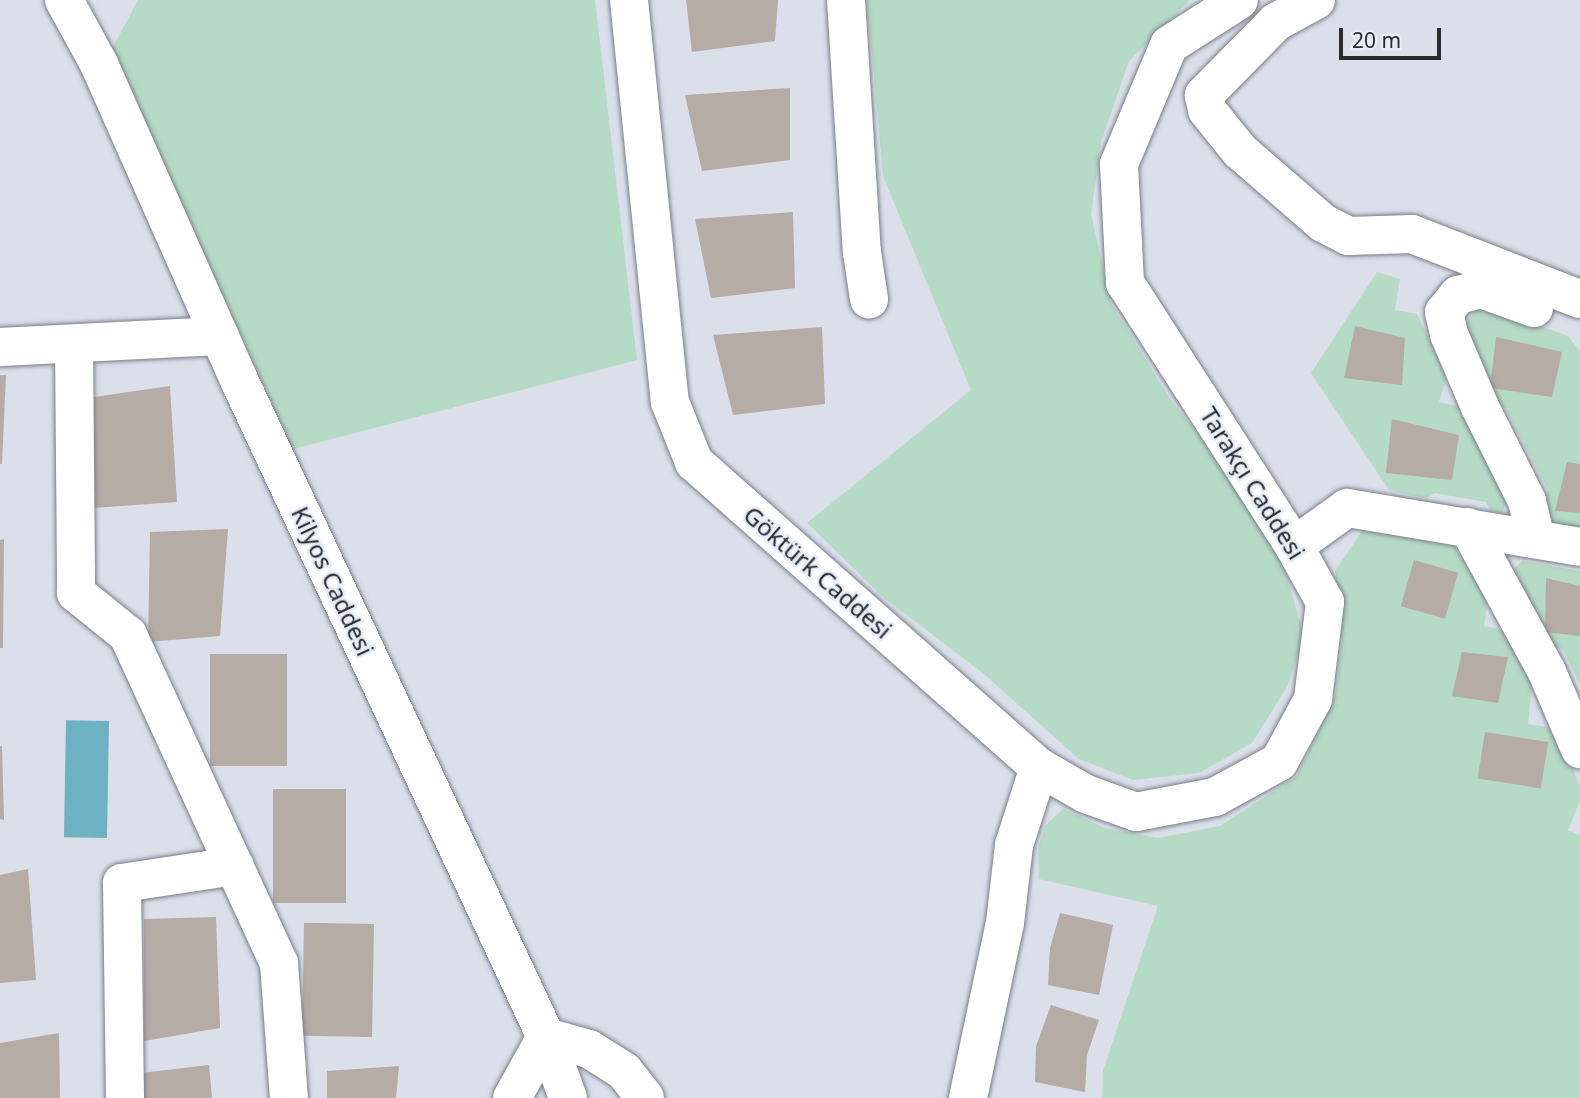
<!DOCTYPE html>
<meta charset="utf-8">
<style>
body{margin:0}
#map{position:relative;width:1580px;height:1098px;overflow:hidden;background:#dadfea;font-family:"Noto Sans",sans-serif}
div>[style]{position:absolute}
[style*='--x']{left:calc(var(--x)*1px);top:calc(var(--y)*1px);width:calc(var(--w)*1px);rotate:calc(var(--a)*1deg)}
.green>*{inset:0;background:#b5dac5}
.water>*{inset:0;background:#6db2c2;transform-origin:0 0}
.building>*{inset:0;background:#b6aca6;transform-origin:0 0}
.roads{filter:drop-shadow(0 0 2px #797e87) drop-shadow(0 0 2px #797e87)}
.minor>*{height:38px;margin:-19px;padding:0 19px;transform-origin:19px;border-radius:19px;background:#fff}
span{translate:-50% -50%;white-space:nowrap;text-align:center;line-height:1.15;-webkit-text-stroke:5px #e7edf7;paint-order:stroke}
.street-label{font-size:24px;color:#292b2f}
.scale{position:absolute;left:1339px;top:28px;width:102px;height:32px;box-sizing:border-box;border:4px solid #292b2f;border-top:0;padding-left:9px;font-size:21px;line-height:24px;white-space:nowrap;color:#292b2f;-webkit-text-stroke:5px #e7edf7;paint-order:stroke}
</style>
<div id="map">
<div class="green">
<i style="clip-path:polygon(138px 0,595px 0,637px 360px,293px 449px,111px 51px)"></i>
<i style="clip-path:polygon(867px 0,1190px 0,1129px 61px,1101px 142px,1091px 214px,1111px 303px,1170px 399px,1235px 481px,1283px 563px,1304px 636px,1287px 687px,1252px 743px,1199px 773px,1133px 780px,1079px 759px,984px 674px,882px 596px,807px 523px,971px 390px,883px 176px)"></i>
<i style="clip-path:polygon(1377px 272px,1400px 279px,1395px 310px,1417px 314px,1447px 377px,1439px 402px,1460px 407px,1458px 415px,1467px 418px,1507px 501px,1502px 513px,1490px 511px,1486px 502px,1434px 493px,1426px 499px,1389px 490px,1311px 373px)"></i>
<i style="clip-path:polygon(1490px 308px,1568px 336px,1580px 351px,1580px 528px,1554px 523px,1542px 501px,1548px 490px,1506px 408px,1496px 406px,1464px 326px,1477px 309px)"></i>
<i style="clip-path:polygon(1363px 530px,1454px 546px,1488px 598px,1484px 626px,1506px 631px,1532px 687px,1528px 724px,1558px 729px,1580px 787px,1580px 801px,1568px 830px,1580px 836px,1580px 1098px,1102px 1098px,1103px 1071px,1158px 906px,1039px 879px,1038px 847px,1046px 825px,1063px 809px,1105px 828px,1158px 838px,1220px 826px,1297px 776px,1335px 698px,1342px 642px,1335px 571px)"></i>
<i style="clip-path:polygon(1522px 561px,1580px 571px,1580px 684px,1563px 650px,1550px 647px,1513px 571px)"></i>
</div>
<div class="water">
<i style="left:109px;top:721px;width:117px;height:43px;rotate:91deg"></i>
</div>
<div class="building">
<i style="clip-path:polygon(686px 0,778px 0,775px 41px,692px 52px)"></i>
<i style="clip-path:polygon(790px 88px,790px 160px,702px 171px,685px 95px)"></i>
<i style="clip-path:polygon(793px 212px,795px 288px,711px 298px,695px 219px)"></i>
<i style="clip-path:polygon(1355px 326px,1405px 338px,1402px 385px,1344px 378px)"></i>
<i style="clip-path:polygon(822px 327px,825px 404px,733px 415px,713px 335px)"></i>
<i style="clip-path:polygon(1496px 337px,1562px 352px,1552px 397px,1490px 388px)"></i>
<i style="clip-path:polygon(0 375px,6px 375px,2px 464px,0 464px)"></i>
<i style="clip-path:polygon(170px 386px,177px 502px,93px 508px,94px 397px)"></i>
<i style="clip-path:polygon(1392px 419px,1459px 435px,1452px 480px,1386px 473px)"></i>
<i style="clip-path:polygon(1567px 462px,1580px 464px,1580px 513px,1555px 511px)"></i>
<i style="clip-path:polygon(228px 529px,220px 636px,148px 642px,150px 532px)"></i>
<i style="clip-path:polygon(4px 539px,3px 648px,0 648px,0 540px)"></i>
<i style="left:1414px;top:560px;width:46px;height:48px;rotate:16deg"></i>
<i style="clip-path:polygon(1546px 578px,1580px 586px,1580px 636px,1545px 632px)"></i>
<i style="clip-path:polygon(1462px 652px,1508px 657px,1498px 703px,1452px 696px)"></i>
<i style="left:287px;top:654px;width:112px;height:77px;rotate:90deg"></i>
<i style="left:1485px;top:732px;width:64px;height:47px;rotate:9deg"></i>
<i style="clip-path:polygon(0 746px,2px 746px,4px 820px,0 819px)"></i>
<i style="left:346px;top:789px;width:114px;height:73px;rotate:90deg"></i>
<i style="clip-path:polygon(28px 869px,36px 980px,0 983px,0 875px)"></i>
<i style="clip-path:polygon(1060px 913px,1113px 925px,1099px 995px,1048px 985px,1050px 948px)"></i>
<i style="clip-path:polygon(216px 917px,220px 1028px,144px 1041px,144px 919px)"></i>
<i style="left:374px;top:924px;width:113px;height:70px;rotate:91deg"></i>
<i style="clip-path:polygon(1051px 1005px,1099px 1020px,1087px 1055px,1085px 1092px,1035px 1082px,1036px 1046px)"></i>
<i style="clip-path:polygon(59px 1033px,60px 1098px,0 1098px,0 1043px)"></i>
<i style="clip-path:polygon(209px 1065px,212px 1098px,140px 1098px,141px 1073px)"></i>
<i style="clip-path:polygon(399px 1066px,396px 1098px,327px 1098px,327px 1071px)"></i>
</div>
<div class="roads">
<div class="minor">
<i style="--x:64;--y:0;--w:73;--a:61.3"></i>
<i style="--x:99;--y:64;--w:348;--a:66.1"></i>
<i style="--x:240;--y:382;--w:723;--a:64.96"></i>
<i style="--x:546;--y:1037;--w:65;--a:70.2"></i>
<i style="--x:629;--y:0;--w:404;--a:84.2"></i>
<i style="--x:670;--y:402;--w:65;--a:68.2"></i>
<i style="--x:694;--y:462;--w:460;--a:41.5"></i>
<i style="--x:1039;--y:767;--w:54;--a:29.9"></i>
<i style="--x:1086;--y:794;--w:53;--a:19.8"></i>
<i style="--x:1136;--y:812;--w:80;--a:-10.8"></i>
<i style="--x:1215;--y:797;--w:73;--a:-28.7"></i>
<i style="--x:1279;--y:762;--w:72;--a:-61.6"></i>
<i style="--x:1313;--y:699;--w:98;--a:-82.9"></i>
<i style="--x:1325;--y:602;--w:64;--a:-119"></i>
<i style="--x:1294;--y:546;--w:313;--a:-122.7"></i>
<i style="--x:1125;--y:283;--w:119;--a:-92.9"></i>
<i style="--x:1119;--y:164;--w:129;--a:-67.2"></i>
<i style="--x:1169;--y:45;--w:83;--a:-32.7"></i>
<i style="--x:846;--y:0;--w:253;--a:86.4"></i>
<i style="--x:862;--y:252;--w:48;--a:81.5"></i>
<i style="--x:1316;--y:0;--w:46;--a:151.2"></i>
<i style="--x:1276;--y:22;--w:103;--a:134.6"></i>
<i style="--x:1204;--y:95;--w:15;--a:79"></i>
<i style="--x:1207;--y:110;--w:53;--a:51.2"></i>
<i style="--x:1240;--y:151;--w:110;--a:40.9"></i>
<i style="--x:1323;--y:223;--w:28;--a:27"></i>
<i style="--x:1348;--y:236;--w:64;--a:-1.8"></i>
<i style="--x:1412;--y:234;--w:180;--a:21.2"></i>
<i style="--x:1534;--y:308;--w:56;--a:-160.3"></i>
<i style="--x:1481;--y:289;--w:24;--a:165"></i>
<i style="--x:1458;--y:295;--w:22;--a:129"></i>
<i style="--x:1444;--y:312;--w:23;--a:77"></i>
<i style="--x:1449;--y:334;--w:79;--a:67"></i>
<i style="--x:1480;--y:407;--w:105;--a:63.4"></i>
<i style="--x:1527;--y:501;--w:39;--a:77"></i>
<i style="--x:74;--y:345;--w:248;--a:89.5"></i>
<i style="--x:76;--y:593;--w:67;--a:38.9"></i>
<i style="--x:128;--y:635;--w:361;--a:65.3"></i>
<i style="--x:279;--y:963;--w:135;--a:85.8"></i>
<i style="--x:0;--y:347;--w:220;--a:-2.9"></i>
<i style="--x:1468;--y:527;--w:165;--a:61.4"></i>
<i style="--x:1547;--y:672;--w:84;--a:66.8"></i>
<i style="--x:1294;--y:546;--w:65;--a:-35.6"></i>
<i style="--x:1347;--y:508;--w:236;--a:9.5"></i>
<i style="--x:125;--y:1098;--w:215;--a:-90.8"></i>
<i style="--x:122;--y:883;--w:114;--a:-8.6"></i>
<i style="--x:512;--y:1098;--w:70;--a:-60.9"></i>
<i style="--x:546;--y:1037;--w:45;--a:15.6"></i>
<i style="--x:589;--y:1049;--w:41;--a:32.2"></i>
<i style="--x:624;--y:1071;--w:34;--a:52"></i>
<i style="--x:968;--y:1098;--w:179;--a:-78.1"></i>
<i style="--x:1005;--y:923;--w:79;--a:-83.4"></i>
<i style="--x:1014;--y:845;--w:82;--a:-72.2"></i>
</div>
</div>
<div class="street-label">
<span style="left:1253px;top:483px;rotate:58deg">Tarakçı Caddesi</span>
<span style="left:818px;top:572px;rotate:41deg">Göktürk Caddesi</span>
<span style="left:333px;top:581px;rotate:65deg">Kilyos Caddesi</span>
</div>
<div class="scale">20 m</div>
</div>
